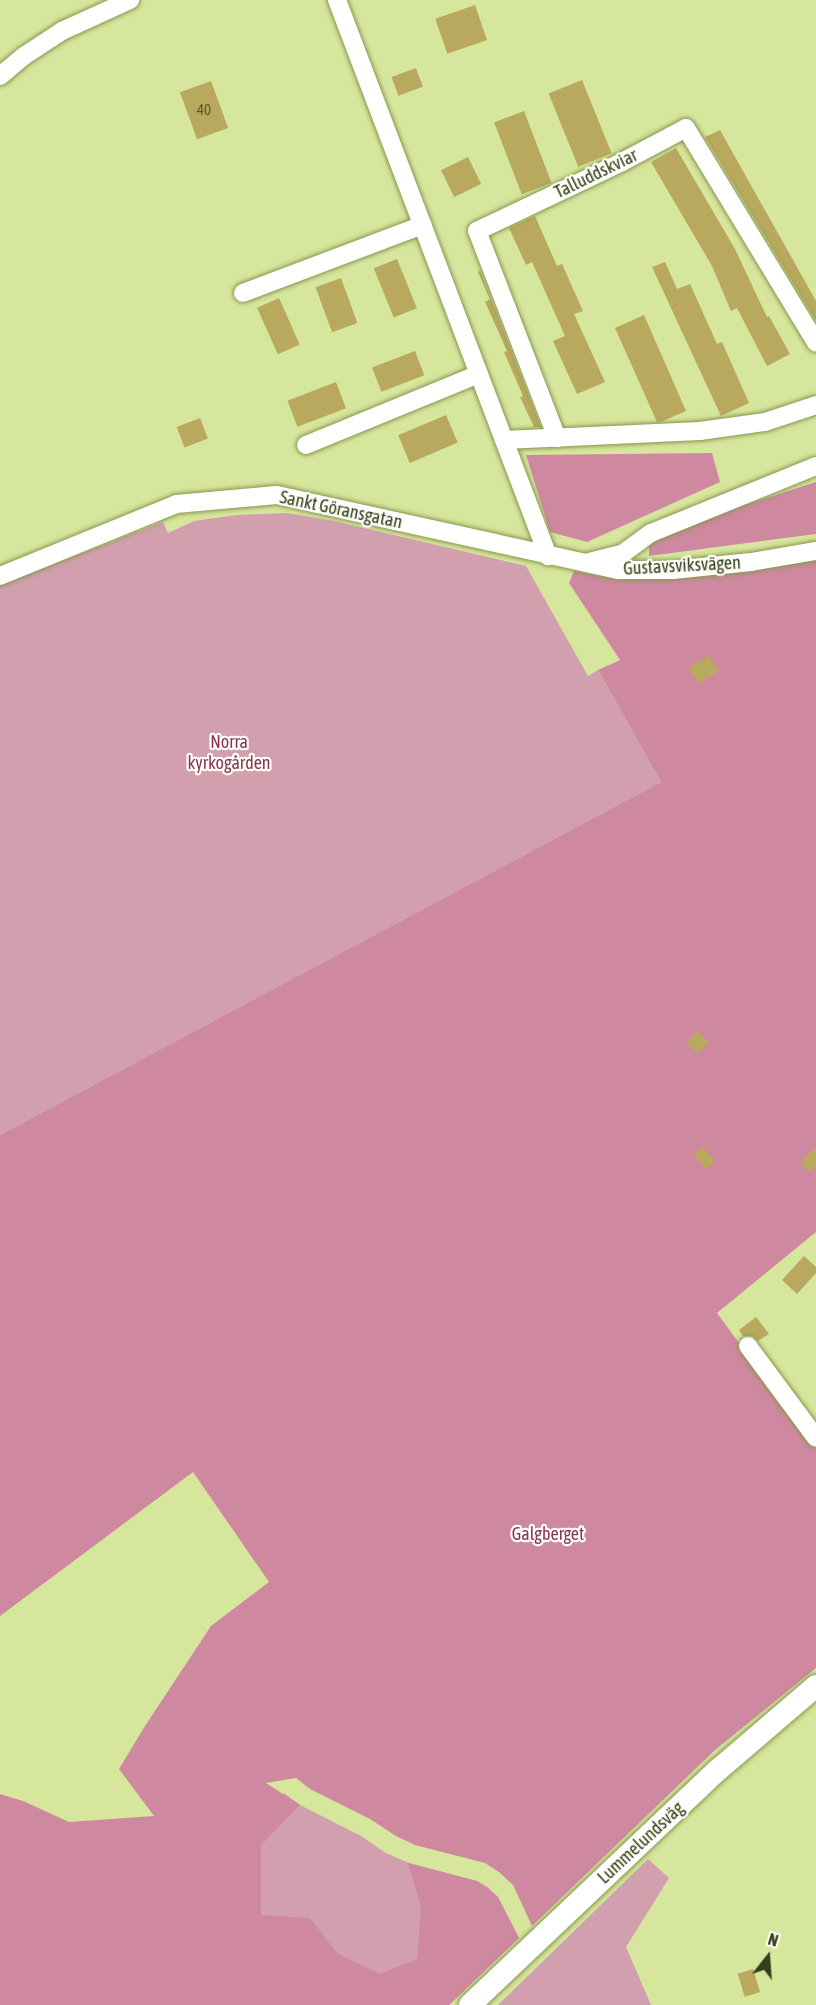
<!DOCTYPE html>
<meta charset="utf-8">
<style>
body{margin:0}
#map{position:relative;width:816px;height:2005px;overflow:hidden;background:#d6e69c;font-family:"Asap Condensed",sans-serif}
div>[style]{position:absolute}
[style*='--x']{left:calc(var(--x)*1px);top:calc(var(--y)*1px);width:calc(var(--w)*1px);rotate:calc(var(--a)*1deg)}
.green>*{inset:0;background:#d29faf}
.forest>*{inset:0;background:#ce89a0}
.building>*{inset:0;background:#b8a95e;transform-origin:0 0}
.roads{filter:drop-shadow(0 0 2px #89964f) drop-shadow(0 0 2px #89964f)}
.minor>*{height:18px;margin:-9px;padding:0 9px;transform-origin:9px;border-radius:9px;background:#fff}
.major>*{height:22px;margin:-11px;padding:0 11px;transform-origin:11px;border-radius:11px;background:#fff}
span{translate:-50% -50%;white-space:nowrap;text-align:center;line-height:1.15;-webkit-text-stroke:4.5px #fdfff7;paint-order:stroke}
.number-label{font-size:15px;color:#56572e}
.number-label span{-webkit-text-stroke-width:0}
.street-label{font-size:18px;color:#363c1e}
.park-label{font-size:18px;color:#883456}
.north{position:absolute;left:738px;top:1927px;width:60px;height:60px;-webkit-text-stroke:4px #fdfff7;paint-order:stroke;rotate:17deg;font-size:16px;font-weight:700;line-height:24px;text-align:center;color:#363c1e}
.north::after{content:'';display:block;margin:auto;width:21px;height:27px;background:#363c1e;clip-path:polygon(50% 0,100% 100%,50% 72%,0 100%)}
</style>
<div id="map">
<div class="green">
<i style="clip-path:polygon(287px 513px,334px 521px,526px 566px,588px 676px,598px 670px,661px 782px,0 1135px,0 585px,163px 522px,168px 533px,194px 521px,237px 515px)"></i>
<i style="clip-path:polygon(284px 1793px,300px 1805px,361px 1836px,386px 1853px,409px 1863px,477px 1881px,488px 1887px,498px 1897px,519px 1938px,449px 2005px,0 2005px,0 1911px)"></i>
<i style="clip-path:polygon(648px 1859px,669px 1878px,626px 1947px,651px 2005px,498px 2005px)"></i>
</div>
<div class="forest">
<i style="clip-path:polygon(712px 453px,720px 482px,587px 542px,550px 532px,526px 455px)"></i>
<i style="clip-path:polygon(816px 482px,816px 534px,649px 556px,649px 538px,667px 530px)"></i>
<i style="clip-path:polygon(816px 554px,816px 1232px,717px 1313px,816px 1448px,816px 1668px,715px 1750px,532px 1926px,513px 1885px,499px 1872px,485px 1863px,415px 1845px,396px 1836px,370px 1819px,310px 1789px,296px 1778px,266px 1783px,300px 1805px,261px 1845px,261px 1915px,310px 1918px,338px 1954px,380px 1974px,417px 1959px,421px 1907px,408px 1863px,477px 1881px,498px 1897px,519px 1938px,449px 2005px,0 2005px,0 1794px,23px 1801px,69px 1822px,154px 1816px,119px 1769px,145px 1726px,211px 1626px,269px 1582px,193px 1472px,0 1616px,0 1135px,661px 782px,598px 670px,620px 660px,569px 583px,574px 571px,621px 580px)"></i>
</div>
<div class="building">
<i style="left:475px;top:5px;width:37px;height:42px;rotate:71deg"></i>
<i style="left:416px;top:68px;width:20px;height:26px;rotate:70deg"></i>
<i style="left:582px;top:80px;width:79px;height:36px;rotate:68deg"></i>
<i style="left:211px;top:81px;width:50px;height:33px;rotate:70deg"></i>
<i style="left:524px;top:111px;width:77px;height:32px;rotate:69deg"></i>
<i style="clip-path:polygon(720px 130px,816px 301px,816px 321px,705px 137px)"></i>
<i style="clip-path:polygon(676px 148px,735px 249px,767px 317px,769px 316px,790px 354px,767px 366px,737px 308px,731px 311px,712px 266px,651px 162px)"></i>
<i style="left:468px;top:157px;width:30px;height:30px;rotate:64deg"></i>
<i style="clip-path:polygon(535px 216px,557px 266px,562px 264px,583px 311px,574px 314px,605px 382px,577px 394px,553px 341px,565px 336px,532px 262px,526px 265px,509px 228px)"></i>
<i style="left:397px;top:259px;width:53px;height:25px;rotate:68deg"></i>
<i style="clip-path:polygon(665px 262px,677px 289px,690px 284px,717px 344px,722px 342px,749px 403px,721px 416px,652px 267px)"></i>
<i style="clip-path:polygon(480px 270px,541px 427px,534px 427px,520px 397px,523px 396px,504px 352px,507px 351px,485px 302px,490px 299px,478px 272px)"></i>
<i style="left:341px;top:278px;width:48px;height:27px;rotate:70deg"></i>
<i style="left:279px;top:298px;width:51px;height:24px;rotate:66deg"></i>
<i style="clip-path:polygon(644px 315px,686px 411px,663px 421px,657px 422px,615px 328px)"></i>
<i style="left:415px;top:351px;width:26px;height:46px;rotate:69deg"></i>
<i style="left:336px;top:382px;width:28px;height:52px;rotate:69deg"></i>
<i style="left:446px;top:415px;width:30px;height:52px;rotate:67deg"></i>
<i style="left:200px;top:418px;width:22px;height:25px;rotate:69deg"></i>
<i style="left:709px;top:655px;width:19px;height:24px;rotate:58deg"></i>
<i style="left:697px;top:1031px;width:16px;height:16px;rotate:43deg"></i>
<i style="left:703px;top:1147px;width:19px;height:12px;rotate:51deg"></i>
<i style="clip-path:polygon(816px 1147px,816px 1166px,810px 1172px,800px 1163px)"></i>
<i style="clip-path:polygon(804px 1256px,816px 1267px,816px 1273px,797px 1294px,782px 1280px)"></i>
<i style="clip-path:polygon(756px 1317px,769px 1334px,758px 1341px,752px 1336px,743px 1336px,739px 1330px)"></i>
<i style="left:753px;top:1969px;width:24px;height:16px;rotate:73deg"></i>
</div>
<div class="roads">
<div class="minor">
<i style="--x:337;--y:0;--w:595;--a:69.22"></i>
<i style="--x:0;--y:76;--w:31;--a:-40"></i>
<i style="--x:24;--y:56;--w:45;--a:-33.3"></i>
<i style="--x:62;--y:31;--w:75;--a:-24.5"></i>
<i style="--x:243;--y:293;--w:192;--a:-20.7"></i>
<i style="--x:557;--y:438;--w:222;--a:-111.1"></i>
<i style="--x:477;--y:231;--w:161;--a:-25.4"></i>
<i style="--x:622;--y:162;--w:72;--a:-28"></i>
<i style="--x:686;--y:128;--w:251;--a:58.8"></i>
<i style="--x:504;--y:440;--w:196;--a:-2.6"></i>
<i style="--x:700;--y:431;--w:66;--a:-7.9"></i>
<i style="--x:765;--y:422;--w:54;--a:-18.4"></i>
<i style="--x:306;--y:445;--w:187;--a:-22.3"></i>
<i style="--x:589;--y:562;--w:34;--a:-14"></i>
<i style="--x:622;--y:554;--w:36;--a:-36"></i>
<i style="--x:651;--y:533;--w:178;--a:-22.1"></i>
<i style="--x:0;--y:576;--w:190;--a:-22.2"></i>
<i style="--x:176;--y:504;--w:101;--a:-5.1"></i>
<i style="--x:277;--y:495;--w:349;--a:12.4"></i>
<i style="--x:618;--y:570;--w:55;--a:0"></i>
<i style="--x:673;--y:570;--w:78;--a:-5.9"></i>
<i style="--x:751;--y:562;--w:66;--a:-9.6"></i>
<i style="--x:748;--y:1346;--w:114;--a:53.5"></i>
</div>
<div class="major">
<i style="--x:470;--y:2005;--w:342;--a:-43.5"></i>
<i style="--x:718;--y:1770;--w:129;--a:-40.6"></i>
</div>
</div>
<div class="number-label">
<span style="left:204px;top:110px">40</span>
</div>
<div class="street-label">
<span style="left:596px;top:174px;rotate:-26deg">Talluddskviar</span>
<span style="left:341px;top:510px;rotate:12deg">Sankt Göransgatan</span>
<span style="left:682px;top:566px;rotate:-3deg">Gustavsviksvägen</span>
<span style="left:641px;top:1843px;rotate:-43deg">Lummelundsväg</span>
</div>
<div class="park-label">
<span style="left:229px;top:753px">Norra<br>kyrkogården</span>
<span style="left:548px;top:1534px">Galgberget</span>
</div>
<div class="north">N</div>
</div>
